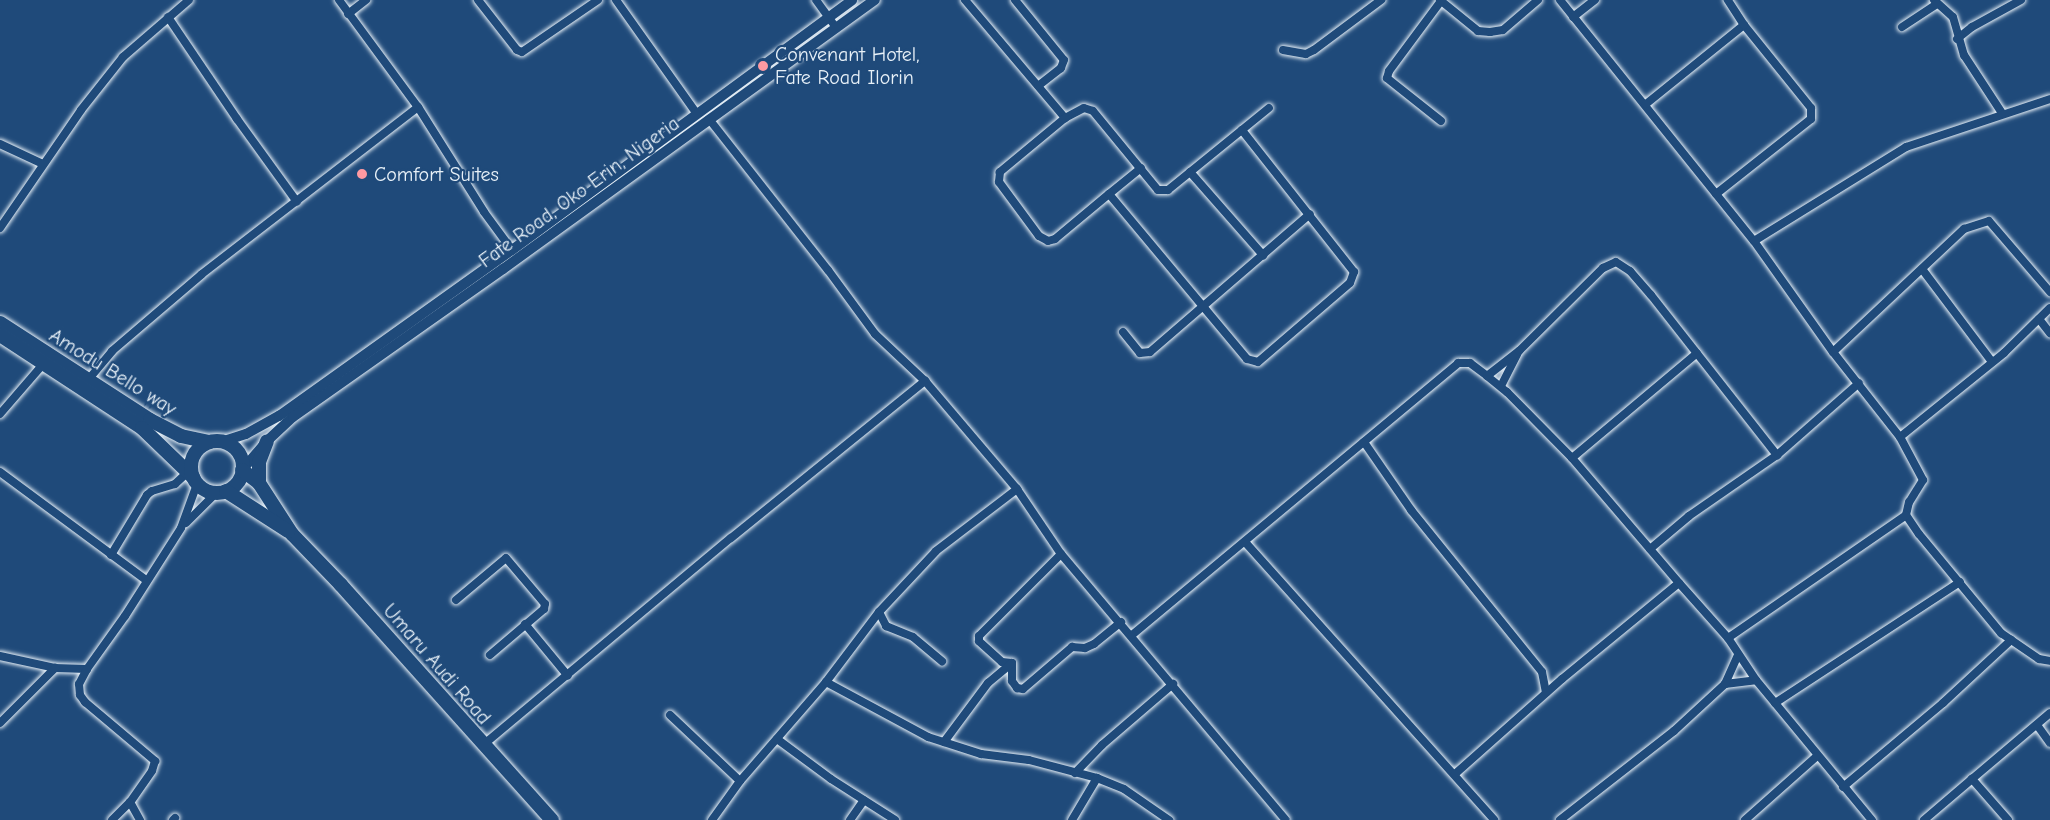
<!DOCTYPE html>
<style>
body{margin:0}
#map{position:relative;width:2050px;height:820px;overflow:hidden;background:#1f4a7a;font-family:"Comic Neue",sans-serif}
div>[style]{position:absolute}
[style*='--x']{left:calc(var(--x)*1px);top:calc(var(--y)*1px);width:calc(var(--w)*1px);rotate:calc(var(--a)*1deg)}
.roads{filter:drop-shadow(0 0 2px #e8f1f8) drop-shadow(0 0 2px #e8f1f8)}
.minor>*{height:8px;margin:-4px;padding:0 4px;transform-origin:4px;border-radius:4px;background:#1f4a7a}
.tertiary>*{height:10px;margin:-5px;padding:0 5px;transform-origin:5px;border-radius:5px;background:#1f4a7a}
.primary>*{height:14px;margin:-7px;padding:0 7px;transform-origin:7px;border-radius:7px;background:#1f4a7a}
.primary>.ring{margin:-7px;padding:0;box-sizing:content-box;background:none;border:14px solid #1f4a7a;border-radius:50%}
.dots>*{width:16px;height:16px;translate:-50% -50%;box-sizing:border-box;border:3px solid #1f4a7a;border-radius:50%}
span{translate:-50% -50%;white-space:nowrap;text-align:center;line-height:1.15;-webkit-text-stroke:4.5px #1f4a7a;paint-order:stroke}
.poi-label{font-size:20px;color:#e8f1f8}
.left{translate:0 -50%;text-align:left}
.street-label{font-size:20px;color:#e8f1f8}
</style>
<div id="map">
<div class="roads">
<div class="minor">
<i style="--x:339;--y:0;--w:133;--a:53.6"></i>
<i style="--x:418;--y:107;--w:124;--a:57.8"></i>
<i style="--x:484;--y:212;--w:47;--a:53.6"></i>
<i style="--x:478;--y:0;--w:63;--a:52"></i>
<i style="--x:517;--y:50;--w:5;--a:22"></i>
<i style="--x:522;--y:52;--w:92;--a:-34.4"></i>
<i style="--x:616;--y:0;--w:140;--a:54.6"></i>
<i style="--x:816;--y:0;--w:34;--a:54"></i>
<i style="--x:965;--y:0;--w:155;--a:49.7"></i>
<i style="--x:1065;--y:118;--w:21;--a:-28"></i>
<i style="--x:1084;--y:108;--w:9;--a:18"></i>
<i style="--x:1093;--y:111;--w:102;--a:50.6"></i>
<i style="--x:1158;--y:190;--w:10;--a:0"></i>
<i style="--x:1168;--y:190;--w:130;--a:-39.1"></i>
<i style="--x:1015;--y:0;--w:77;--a:50.8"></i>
<i style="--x:1064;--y:60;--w:9;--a:111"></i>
<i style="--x:1061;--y:68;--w:29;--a:142"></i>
<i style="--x:1440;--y:0;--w:49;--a:39.2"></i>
<i style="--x:1478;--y:31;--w:12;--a:5"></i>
<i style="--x:1490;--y:32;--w:13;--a:-9"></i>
<i style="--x:1503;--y:30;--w:46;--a:-40.6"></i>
<i style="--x:1560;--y:0;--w:309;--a:51.2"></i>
<i style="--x:1754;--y:241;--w:136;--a:54.6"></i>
<i style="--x:1833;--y:352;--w:108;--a:51.8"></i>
<i style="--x:1900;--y:437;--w:49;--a:61.9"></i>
<i style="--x:1923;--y:480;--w:26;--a:122"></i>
<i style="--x:1909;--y:502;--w:13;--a:103"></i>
<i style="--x:1906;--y:515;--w:23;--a:56"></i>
<i style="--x:1919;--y:534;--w:129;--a:50.4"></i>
<i style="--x:2001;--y:633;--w:46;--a:34.4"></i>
<i style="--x:2039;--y:659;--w:11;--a:10"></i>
<i style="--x:1934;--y:0;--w:25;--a:42"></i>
<i style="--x:1953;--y:17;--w:40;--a:74"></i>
<i style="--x:1964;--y:55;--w:69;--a:56.8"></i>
<i style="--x:348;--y:14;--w:23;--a:-38"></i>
<i style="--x:168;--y:17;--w:123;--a:55.9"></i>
<i style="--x:237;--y:119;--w:102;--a:54.1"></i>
<i style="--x:1573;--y:17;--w:28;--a:-38"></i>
<i style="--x:1902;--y:27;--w:42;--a:-33.3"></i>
<i style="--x:1957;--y:39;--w:19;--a:-39"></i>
<i style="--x:1972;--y:27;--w:56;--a:-28.9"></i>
<i style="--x:1283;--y:50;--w:23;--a:10"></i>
<i style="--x:1306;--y:54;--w:9;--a:-27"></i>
<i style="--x:1314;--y:50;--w:84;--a:-36.7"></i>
<i style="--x:1646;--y:104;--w:126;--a:-38.9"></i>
<i style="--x:1065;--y:118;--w:85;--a:140.3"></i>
<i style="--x:1000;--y:172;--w:10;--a:96"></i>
<i style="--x:999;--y:182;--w:67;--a:53.5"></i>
<i style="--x:1039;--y:236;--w:10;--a:29"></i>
<i style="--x:1048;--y:241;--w:7;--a:-16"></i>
<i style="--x:1055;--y:239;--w:70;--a:-39.8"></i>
<i style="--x:709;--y:119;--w:192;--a:51.8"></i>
<i style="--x:828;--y:270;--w:79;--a:53.7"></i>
<i style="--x:875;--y:334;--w:69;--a:43.2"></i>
<i style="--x:925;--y:381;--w:142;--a:49.6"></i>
<i style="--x:1017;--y:489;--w:78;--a:55.9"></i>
<i style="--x:1061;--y:554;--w:348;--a:49.8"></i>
<i style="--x:1441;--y:121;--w:69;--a:-141.5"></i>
<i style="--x:1387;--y:78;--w:7;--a:-74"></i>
<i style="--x:1389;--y:71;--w:87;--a:-53.4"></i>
<i style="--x:0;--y:144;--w:47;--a:24.9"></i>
<i style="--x:1141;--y:168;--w:41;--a:140.9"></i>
<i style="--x:1109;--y:194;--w:215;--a:50.1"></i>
<i style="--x:1247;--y:359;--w:11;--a:15"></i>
<i style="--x:1258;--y:362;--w:121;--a:-40.7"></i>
<i style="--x:1350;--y:283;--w:12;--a:-70"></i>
<i style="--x:1354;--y:272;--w:181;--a:-128.3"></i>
<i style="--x:1190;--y:172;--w:111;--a:48.7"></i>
<i style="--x:1716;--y:194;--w:121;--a:-38.3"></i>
<i style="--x:1811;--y:119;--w:11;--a:-90"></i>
<i style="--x:1811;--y:108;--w:107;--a:-128.9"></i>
<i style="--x:1744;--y:25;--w:30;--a:-123"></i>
<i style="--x:0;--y:228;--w:143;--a:-55.5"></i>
<i style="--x:81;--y:110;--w:68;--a:-51.6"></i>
<i style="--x:123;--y:57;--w:87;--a:-40.8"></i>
<i style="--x:1754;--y:241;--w:179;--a:-31.7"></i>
<i style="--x:1906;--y:147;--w:152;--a:-18.4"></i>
<i style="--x:1922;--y:269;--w:116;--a:53"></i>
<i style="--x:2039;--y:319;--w:18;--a:52"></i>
<i style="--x:1123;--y:332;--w:27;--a:51"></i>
<i style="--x:1140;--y:353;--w:10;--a:-6"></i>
<i style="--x:1150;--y:352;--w:211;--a:-40.8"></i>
<i style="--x:1833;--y:352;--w:180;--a:-43.2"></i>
<i style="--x:1964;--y:229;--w:26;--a:-18"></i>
<i style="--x:1989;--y:221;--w:94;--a:49.3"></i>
<i style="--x:1487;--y:376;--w:26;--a:39"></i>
<i style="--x:1507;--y:392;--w:93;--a:45.4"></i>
<i style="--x:1572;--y:458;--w:165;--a:49.4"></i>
<i style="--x:88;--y:380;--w:38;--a:-50"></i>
<i style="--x:112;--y:351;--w:118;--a:-40.5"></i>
<i style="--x:202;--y:274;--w:273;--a:-37.7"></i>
<i style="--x:1501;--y:386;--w:36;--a:-63"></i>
<i style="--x:0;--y:414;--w:67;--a:-49.2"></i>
<i style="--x:1900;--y:437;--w:134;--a:-38.9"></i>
<i style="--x:2004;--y:353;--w:64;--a:-44.4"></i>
<i style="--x:1364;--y:442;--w:83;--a:55.3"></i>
<i style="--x:1411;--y:510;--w:208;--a:51"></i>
<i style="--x:1542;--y:672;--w:21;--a:79"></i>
<i style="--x:1572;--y:458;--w:163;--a:-40"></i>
<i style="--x:0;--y:472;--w:182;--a:36.5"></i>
<i style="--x:186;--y:523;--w:42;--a:-45"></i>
<i style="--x:1245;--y:542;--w:373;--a:48.1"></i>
<i style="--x:1650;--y:549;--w:51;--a:-40.2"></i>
<i style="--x:1689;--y:516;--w:107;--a:-34.7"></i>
<i style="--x:1777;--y:455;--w:109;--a:-41.3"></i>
<i style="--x:111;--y:555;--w:70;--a:-59"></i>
<i style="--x:147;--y:495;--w:6;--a:-39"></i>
<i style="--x:152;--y:491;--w:24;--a:-17"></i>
<i style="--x:175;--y:484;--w:18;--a:-43"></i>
<i style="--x:456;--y:600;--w:65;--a:-40"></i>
<i style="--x:506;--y:558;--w:60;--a:49.7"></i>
<i style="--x:545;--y:604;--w:5;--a:101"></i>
<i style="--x:544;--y:609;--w:71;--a:139.6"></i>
<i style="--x:879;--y:612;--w:16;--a:63"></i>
<i style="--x:886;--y:626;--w:29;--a:22"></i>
<i style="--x:913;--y:637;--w:38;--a:40"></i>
<i style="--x:525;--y:624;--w:67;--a:50.4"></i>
<i style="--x:1132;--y:635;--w:425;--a:-39.8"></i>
<i style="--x:1458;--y:363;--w:12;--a:0"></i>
<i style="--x:1470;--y:363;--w:21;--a:37"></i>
<i style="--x:1487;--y:376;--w:41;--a:-38"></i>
<i style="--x:1519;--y:351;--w:118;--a:-44.7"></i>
<i style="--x:1603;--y:268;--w:14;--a:-25"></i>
<i style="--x:1616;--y:262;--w:17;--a:33"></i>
<i style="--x:1630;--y:271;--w:32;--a:49"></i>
<i style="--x:1651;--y:295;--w:204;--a:51.8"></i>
<i style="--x:1728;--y:638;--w:216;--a:-34.6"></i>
<i style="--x:0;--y:656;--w:56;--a:12.3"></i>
<i style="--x:55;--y:668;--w:32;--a:2"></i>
<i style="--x:87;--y:669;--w:65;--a:-54.4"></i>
<i style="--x:125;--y:616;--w:104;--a:-57.5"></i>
<i style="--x:181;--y:528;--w:47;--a:-70"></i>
<i style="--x:1012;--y:663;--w:10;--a:-174"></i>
<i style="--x:1002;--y:662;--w:31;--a:-138"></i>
<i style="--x:979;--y:641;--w:5;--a:-90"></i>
<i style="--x:979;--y:636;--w:116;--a:-45"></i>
<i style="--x:1012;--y:663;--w:18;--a:90"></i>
<i style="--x:1012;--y:681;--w:9;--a:54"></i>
<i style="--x:1017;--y:688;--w:6;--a:9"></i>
<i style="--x:1023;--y:689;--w:65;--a:-40.6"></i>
<i style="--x:1072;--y:647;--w:13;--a:4"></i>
<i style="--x:1085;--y:648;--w:10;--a:-24"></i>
<i style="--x:1094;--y:644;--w:35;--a:-39"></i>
<i style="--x:87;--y:669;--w:17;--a:118"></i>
<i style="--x:79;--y:684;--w:11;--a:85"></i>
<i style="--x:80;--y:695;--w:9;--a:54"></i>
<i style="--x:85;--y:702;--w:92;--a:40.1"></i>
<i style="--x:155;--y:761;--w:10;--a:107"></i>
<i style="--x:152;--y:771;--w:38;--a:125"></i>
<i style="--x:130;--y:802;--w:21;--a:61"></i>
<i style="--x:826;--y:682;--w:116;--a:28.3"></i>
<i style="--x:928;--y:737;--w:56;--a:17.8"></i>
<i style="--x:981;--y:754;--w:48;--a:7.1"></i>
<i style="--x:1029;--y:760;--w:70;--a:14.8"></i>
<i style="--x:1097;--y:778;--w:29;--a:22"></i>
<i style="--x:1124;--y:789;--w:55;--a:34.6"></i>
<i style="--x:1725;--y:684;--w:31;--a:-7"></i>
<i style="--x:1775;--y:703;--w:221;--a:-33.2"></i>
<i style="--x:670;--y:715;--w:96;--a:43.3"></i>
<i style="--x:0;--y:723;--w:78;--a:-45"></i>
<i style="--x:2037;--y:725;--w:22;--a:54"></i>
<i style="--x:777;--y:739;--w:67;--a:36.5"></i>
<i style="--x:831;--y:779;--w:76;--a:32.6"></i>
<i style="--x:944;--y:742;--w:74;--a:-53.3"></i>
<i style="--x:988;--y:683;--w:31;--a:-40"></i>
<i style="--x:483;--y:745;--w:323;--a:-39.9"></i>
<i style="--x:731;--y:538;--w:250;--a:-39"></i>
<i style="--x:1075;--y:773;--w:39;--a:-46"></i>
<i style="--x:1102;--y:745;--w:94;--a:-40.7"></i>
<i style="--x:1455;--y:774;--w:143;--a:-41.6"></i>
<i style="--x:1562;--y:679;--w:151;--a:-39.4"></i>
<i style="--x:1679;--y:583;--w:74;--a:48.3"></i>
<i style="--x:1728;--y:638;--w:50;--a:56.3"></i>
<i style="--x:1756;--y:680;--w:182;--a:50.4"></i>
<i style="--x:1843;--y:787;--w:131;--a:-40"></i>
<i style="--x:1943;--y:703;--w:93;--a:-42.8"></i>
<i style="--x:112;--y:820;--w:25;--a:-45"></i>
<i style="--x:173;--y:820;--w:3;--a:-45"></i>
<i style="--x:712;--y:820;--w:48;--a:-54.3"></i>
<i style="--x:740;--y:781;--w:131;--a:-49"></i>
<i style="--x:826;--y:682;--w:88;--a:-52.9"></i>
<i style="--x:879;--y:612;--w:83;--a:-46.9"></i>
<i style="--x:936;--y:551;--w:102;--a:-37.4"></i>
<i style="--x:850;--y:820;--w:24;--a:-55"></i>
<i style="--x:1072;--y:820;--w:49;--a:-59.2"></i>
<i style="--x:1560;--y:820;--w:145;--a:-38"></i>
<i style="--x:1674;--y:731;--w:69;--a:-42.7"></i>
<i style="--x:1725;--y:684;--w:32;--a:-66"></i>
<i style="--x:1745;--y:820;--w:96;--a:-41.6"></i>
<i style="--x:1924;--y:820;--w:63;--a:-40.5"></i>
<i style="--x:2008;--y:820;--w:55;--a:-131.3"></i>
<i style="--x:1972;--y:779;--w:102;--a:-40.2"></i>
</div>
<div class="tertiary">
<i style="--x:221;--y:442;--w:26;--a:-18"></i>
<i style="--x:246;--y:434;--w:38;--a:-29"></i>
<i style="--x:279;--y:416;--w:286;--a:-35.5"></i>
<i style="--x:512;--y:250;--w:422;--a:-36.3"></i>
<i style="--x:242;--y:470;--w:38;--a:-49"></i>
<i style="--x:267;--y:441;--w:35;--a:-43"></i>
<i style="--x:293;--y:417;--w:257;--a:-35.2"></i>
<i style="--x:503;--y:269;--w:459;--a:-35.9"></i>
</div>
<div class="primary">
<i style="--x:0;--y:323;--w:179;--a:32.9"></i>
<i style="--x:150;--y:420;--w:35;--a:27"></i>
<i style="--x:181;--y:436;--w:29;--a:12"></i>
<i style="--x:0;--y:335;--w:170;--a:33.2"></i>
<i style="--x:142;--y:428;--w:71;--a:43.9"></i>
<i class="ring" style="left:191px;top:441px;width:38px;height:38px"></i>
<i style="--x:242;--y:470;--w:21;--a:37"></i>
<i style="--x:259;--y:483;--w:61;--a:57.1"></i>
<i style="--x:292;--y:534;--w:71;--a:46.1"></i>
<i style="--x:341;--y:585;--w:316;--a:48.1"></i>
<i style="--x:259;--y:483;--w:21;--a:-90"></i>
<i style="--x:259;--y:462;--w:22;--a:-69"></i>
<i style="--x:226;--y:491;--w:74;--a:32.8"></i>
</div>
</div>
<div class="dots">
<i style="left:763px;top:66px;background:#ff9aa2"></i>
<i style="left:362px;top:174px;background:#ff9aa2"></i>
</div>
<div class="poi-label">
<span class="left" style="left:775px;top:66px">Convenant Hotel,<br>Fate Road Ilorin</span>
<span class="left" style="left:374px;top:174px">Comfort Suites</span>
</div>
<div class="street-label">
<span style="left:579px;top:192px;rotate:-36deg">Fate Road, Oko Erin, Nigeria</span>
<span style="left:113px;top:372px;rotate:32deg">Amodu Bello way</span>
<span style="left:437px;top:664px;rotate:49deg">Umaru Audi Road</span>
</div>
</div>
